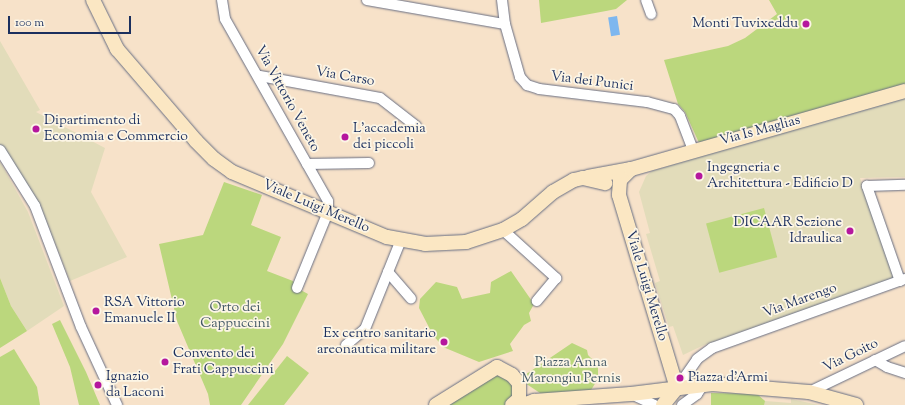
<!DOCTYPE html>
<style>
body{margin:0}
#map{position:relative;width:905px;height:405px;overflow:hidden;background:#f7e2c9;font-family:"Sorts Mill Goudy",serif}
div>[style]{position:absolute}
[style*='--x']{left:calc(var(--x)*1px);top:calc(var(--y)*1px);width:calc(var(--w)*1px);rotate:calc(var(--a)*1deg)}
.built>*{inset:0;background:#e2dcba}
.green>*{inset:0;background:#bbd77d;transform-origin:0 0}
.water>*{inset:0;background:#7eb7ef;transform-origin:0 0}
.roads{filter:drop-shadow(0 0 1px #686e83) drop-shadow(0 0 1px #686e83)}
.street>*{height:10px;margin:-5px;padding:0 5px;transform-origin:5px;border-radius:5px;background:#fff}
.secondary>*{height:14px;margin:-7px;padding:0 7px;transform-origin:7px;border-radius:7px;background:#fbe7c3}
.dots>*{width:11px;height:11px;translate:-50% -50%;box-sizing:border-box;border:2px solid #fcf5e5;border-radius:50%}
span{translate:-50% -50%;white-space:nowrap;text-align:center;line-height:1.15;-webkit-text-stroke:3.5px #fcf5e5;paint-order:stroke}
.poi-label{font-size:14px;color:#1b2f5e}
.right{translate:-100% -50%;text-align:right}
.left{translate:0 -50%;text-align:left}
.street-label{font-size:14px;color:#1b2f5e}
.park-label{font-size:14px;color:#435966}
.scale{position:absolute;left:8px;top:16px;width:123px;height:18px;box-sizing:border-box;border:2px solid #1b2f5e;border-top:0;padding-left:5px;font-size:12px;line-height:14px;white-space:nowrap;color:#1b2f5e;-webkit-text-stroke:3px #fcf5e5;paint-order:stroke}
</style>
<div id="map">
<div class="built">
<i style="clip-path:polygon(0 41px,40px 110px,36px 112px,105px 148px,91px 192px,127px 257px,70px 281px,44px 216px,0 144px)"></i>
<i style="clip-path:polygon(905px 95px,905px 177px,860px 178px,895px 278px,704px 345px,683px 355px,673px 326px,669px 327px,655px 283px,660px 281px,646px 234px,650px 233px,639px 192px,646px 176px,652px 171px)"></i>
<i style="clip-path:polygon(0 162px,28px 212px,64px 306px,27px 331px,11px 306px,0 278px)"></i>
<i style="clip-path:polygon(711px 393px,757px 394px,765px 401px,791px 403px,791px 399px,819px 405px,711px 405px)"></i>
</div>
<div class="green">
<i style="clip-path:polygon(539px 0,627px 0,616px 9px,606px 11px,541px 23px)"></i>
<i style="clip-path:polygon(769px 0,905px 0,905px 84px,700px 145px,685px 112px,678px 104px,664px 60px,728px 46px,745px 38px,777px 14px)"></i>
<i style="clip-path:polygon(224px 182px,262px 195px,251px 225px,281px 237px,267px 271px,293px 281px,297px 288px,308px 294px,283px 344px,241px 405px,210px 405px,208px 394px,177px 321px,159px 244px,203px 235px)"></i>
<i style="left:764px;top:208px;width:51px;height:60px;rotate:75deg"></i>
<i style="clip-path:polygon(511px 271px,534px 304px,529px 313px,531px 321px,524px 325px,510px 344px,513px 351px,479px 362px,443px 347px,433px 335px,419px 308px,420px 299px,436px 282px,457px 287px,462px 299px,490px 293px,491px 282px)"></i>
<i style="clip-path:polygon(0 278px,11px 306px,27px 331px,0 348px)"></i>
<i style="clip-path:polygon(60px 320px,86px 372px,100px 405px,79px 405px,70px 367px,52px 324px)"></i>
<i style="clip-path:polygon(572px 343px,587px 350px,588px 355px,598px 365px,598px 379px,591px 390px,543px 395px,519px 379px)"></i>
<i style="clip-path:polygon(14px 349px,37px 387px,40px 405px,0 405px,0 357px)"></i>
<i style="clip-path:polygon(287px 356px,309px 373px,284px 405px,248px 405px)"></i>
<i style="clip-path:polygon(498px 374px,512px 380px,515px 395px,507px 405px,448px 405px)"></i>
<i style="clip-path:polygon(711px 393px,757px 394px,765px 401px,764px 405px,711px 405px)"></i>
</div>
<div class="water">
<i style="left:617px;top:16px;width:19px;height:9px;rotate:81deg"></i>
</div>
<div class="roads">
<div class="street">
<i style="--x:222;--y:0;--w:19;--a:81"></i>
<i style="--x:225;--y:19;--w:209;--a:60.5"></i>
<i style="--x:328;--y:201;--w:11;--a:90"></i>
<i style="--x:328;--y:212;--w:82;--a:112.2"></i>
<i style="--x:367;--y:0;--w:140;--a:9.9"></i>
<i style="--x:502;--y:0;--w:24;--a:83"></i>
<i style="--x:505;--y:24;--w:55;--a:74.2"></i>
<i style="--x:520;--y:77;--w:11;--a:49"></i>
<i style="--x:527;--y:85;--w:13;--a:18"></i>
<i style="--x:539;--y:89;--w:109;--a:6.9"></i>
<i style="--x:647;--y:102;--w:28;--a:15"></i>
<i style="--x:674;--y:109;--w:9;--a:49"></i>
<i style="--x:680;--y:116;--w:36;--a:69"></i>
<i style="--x:646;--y:0;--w:15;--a:70"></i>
<i style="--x:260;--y:76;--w:122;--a:10.4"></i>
<i style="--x:380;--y:98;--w:46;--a:37.9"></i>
<i style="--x:0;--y:150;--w:66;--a:58"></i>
<i style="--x:35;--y:206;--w:129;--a:69.2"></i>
<i style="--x:81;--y:327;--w:86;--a:65.2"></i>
<i style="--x:307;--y:164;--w:62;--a:-0.9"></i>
<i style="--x:503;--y:230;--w:72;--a:42.2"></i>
<i style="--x:556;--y:278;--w:30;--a:130"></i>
<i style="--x:388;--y:272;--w:35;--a:49"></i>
<i style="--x:900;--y:281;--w:101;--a:-109.2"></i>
<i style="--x:867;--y:186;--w:38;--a:-2"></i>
<i style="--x:346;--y:345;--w:25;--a:-40"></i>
<i style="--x:365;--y:329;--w:96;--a:-68"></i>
<i style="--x:875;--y:360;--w:14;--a:30"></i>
<i style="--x:887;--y:367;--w:19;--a:18"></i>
<i style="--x:677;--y:388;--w:35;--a:-55"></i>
<i style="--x:697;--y:359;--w:19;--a:-36"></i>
<i style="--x:712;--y:348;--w:205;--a:-19.7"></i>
<i style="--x:809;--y:392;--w:106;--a:-25.6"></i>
<i style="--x:631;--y:394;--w:26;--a:25"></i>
<i style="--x:682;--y:405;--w:19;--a:-36"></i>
<i style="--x:697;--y:394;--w:11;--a:-56"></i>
</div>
<div class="secondary">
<i style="--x:93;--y:0;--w:55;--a:63.9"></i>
<i style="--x:117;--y:49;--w:121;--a:49.3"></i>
<i style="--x:196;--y:141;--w:25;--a:45"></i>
<i style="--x:214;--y:159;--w:22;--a:36"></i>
<i style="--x:232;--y:172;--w:168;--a:22.8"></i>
<i style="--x:387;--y:237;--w:39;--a:10"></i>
<i style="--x:425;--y:244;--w:41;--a:-2.8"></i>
<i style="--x:466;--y:242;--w:39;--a:-18"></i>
<i style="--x:503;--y:230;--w:22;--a:-30"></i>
<i style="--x:522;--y:219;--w:41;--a:-41.1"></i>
<i style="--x:553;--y:192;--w:24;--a:-30"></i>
<i style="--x:574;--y:180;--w:9;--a:-13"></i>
<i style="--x:583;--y:178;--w:23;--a:13"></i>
<i style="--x:631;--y:169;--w:16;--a:135"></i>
<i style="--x:620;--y:180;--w:15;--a:94"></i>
<i style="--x:619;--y:195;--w:202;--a:73.3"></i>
<i style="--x:588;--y:177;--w:44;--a:-10.5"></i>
<i style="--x:631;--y:169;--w:285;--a:-15.9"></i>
<i style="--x:436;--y:405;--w:72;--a:-31.9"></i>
<i style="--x:497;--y:367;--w:17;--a:28"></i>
<i style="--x:512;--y:375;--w:11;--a:49"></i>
<i style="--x:519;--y:383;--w:16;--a:90"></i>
<i style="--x:519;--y:399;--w:9;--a:139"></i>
<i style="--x:523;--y:405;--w:12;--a:-20"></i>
<i style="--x:534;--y:401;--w:97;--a:-4.1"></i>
<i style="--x:631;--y:394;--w:82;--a:-7"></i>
<i style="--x:712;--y:384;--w:97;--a:4.7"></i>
<i style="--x:809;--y:392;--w:49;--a:15.5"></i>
<i style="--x:663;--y:405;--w:22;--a:-51"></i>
</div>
</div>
<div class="dots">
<i style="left:806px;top:24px;background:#b5179e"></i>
<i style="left:36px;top:129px;background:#b5179e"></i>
<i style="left:345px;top:137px;background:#b5179e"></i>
<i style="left:699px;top:176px;background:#b5179e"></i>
<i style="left:850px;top:231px;background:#b5179e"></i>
<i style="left:96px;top:311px;background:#b5179e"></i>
<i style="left:444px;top:342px;background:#b5179e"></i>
<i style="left:165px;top:362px;background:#b5179e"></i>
<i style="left:680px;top:378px;background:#b5179e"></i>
<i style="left:98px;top:385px;background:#b5179e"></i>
</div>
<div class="poi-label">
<span class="right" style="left:798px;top:24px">Monti Tuvixeddu</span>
<span class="left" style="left:44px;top:129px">Dipartimento di<br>Economia e Commercio</span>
<span class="left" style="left:353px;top:137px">L'accademia<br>dei piccoli</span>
<span class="left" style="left:707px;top:176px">Ingegneria e<br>Architettura - Edificio D</span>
<span class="right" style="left:842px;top:231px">DICAAR Sezione<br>Idraulica</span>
<span class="left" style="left:104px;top:311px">RSA Vittorio<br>Emanuele II</span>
<span class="right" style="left:436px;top:342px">Ex centro sanitario<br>areonautica militare</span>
<span class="left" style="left:173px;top:362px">Convento dei<br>Frati Cappuccini</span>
<span class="left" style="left:106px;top:385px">Ignazio<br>da Laconi</span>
<span class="left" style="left:688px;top:378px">Piazza d'Armi</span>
</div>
<div class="street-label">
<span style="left:345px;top:77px;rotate:10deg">Via Carso</span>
<span style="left:592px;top:82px;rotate:7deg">Via dei Punici</span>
<span style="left:287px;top:99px;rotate:61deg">Via Vittorio Veneto</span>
<span style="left:760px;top:131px;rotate:-15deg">Via Is Maglias</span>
<span style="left:316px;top:207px;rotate:23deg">Viale Luigi Merello</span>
<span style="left:646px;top:286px;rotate:73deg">Viale Luigi Merello</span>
<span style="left:800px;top:301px;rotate:-20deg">Via Marengo</span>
<span style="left:851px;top:356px;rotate:-26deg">Via Goito</span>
</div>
<div class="park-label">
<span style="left:235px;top:316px">Orto dei<br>Cappuccini</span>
<span style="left:571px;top:371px">Piazza Anna<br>Marongiu Pernis</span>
</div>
<div class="scale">100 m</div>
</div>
